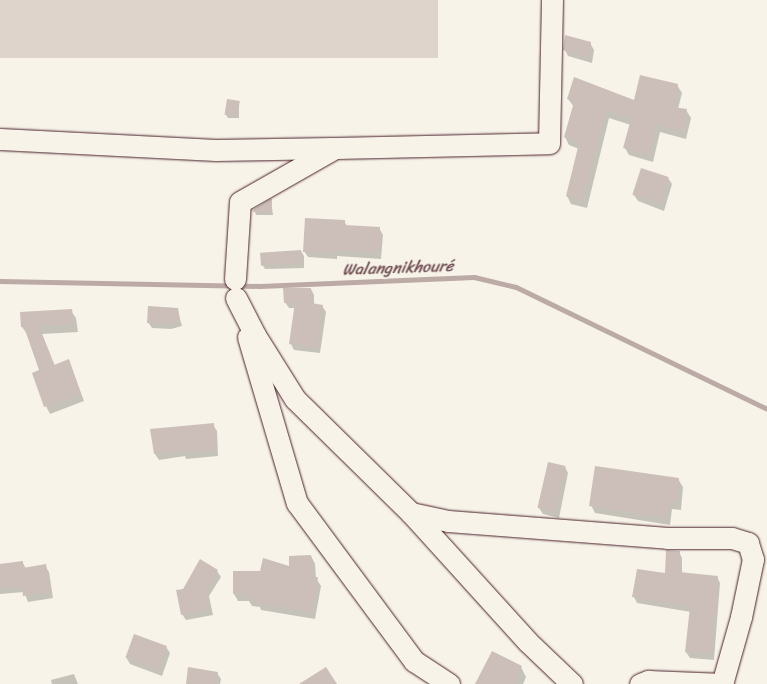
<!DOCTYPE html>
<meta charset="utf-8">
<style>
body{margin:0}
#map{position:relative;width:767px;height:684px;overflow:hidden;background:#f7f3e8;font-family:Sriracha,sans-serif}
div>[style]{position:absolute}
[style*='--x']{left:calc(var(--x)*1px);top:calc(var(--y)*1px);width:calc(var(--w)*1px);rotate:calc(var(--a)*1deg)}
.green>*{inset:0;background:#ded4cc;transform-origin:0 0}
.shadow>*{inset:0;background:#0003}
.stream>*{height:5px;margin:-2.5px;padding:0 2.5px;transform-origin:2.5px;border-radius:2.5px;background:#bcaaa7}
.building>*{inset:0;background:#ccbfb9;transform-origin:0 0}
.roads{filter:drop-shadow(0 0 1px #4a1f2b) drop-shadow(0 0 1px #4a1f2b)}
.minor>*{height:21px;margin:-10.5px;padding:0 10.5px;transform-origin:10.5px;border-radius:10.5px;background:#f7f3e8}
span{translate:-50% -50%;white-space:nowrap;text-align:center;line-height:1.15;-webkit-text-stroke:4px #f7f3e8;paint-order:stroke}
.water-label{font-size:16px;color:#6c4950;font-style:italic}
</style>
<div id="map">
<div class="green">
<i style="left:0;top:0;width:438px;height:58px"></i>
</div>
<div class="shadow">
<i style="clip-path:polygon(590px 43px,594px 50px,592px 63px,568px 56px,565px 50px)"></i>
<i style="clip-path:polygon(677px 85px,682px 93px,678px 109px,686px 110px,691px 118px,686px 139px,660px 132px,653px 162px,629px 155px,625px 148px,631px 125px,609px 118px,587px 208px,571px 204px,567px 196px,579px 149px,569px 145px,565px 137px,574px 107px,568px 99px,635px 102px)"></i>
<i style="clip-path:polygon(228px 100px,239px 102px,239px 118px,228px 118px,226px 115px)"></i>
<i style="clip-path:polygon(668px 178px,672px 184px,664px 211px,638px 201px,634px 195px)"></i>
<i style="clip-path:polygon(271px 201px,273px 215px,256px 215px,255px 212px)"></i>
<i style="clip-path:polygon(344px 221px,347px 226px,379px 228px,383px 235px,381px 259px,337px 256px,337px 259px,308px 257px,304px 251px)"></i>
<i style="clip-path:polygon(301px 251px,304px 256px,304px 268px,265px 269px,262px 264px)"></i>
<i style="clip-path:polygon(311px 289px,314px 295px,314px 305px,322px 306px,326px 312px,320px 353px,294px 350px,291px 344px,296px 308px,289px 308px,285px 302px)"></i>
<i style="clip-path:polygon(177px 309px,182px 326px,171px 329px,152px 328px,148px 322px)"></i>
<i style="clip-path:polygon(71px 311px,76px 318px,78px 332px,42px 334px,55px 366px,69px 361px,84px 401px,50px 414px,46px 406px,41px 371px,28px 335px,22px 327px,21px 313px)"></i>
<i style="clip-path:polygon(213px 425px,217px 431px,218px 456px,186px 459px,185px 456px,159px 460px,155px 454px,152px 430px)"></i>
<i style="clip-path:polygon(565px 467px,568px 473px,559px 518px,543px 514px,539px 508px)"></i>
<i style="clip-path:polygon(678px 479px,683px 487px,681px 510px,672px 509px,670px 525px,595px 513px,591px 505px)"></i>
<i style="clip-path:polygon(679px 552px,682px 558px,682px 574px,717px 577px,720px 583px,714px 660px,690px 658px,686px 652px,691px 612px,637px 603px,634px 597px,666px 574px)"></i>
<i style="clip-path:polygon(311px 556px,315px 564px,316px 578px,321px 586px,315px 619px,261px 610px,260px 607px,252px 606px,249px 601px,238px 601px,234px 594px,261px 572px,290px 568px)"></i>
<i style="clip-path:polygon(23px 563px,26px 569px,45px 566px,49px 572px,53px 598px,28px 602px,24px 592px,0 594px,0 565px)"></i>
<i style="clip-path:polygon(217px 571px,221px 577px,209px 596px,213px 615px,186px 620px,182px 614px,184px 590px)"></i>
<i style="clip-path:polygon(166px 647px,170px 653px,162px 676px,130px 664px,126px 657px)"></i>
<i style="clip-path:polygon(521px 667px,526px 677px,523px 684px,476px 684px)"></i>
<i style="clip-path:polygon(217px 673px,221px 679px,220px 684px,187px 684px)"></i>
<i style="clip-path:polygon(74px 674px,78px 684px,52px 684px,51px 680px)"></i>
</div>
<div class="stream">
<i style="--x:0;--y:281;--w:260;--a:1.1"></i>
<i style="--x:260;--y:286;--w:214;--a:-2.4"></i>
<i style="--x:474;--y:277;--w:43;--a:13.4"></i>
<i style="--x:516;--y:287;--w:279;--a:25.9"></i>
</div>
<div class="building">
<i style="clip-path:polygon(565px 35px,591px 42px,589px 58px,563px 50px)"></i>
<i style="clip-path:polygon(640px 75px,678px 84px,673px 107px,687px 109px,682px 132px,656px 125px,648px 155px,623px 148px,631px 119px,605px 111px,582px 201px,566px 196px,579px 143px,564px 137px,574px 102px,567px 99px,574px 77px,634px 100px)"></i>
<i style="left:227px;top:99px;width:13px;height:16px;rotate:9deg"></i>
<i style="left:641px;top:168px;width:29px;height:28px;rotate:18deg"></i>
<i style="clip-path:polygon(270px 199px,272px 199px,272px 212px,253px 212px,254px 209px)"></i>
<i style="clip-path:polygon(305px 218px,345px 220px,345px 225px,380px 227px,378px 253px,334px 250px,334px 253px,303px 252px)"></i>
<i style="left:301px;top:250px;width:13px;height:41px;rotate:86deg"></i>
<i style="clip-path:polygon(283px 288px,311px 288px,311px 303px,323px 305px,317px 348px,289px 344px,295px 302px,284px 303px)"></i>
<i style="clip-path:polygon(148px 306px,178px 308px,180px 320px,168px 324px,147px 323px)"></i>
<i style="clip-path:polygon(72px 309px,74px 324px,39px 326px,54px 365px,69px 359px,81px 394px,44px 407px,32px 373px,39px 370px,24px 327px,21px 327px,20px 312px)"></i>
<i style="clip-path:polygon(214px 423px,216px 450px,182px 453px,181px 450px,154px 454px,150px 429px)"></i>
<i style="left:548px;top:462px;width:18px;height:47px;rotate:13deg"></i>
<i style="clip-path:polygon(595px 466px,679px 478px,677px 502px,668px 502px,666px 518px,589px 506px)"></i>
<i style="clip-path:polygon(666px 550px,680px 551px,679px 572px,718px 576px,711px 654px,685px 652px,690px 607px,632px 597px,637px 569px,665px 573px)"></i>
<i style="clip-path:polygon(311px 555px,314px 577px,318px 577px,312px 613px,256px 603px,256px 600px,246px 599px,247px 594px,233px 594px,233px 571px,260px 571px,263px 558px,289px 566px,289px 556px)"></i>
<i style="clip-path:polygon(200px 559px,218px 570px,206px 589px,210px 609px,181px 615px,176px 590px,183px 589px)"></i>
<i style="clip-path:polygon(23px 561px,23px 568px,46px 564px,51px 592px,23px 596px,22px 586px,0 588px,0 564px)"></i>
<i style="left:134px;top:634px;width:35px;height:25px;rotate:20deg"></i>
<i style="clip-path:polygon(492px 651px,522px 666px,513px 684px,475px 684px)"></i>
<i style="clip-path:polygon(188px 667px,218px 672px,216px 684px,186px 684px)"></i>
<i style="clip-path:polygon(326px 667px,337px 684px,299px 684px)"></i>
</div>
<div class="roads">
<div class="minor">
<i style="--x:0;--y:139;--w:216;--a:2.9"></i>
<i style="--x:216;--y:150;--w:116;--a:-1"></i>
<i style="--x:235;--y:279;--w:77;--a:-86.3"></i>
<i style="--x:240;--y:202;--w:109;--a:-29.6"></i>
<i style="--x:335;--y:148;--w:214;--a:-1.3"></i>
<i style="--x:549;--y:143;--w:143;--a:-88.8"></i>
<i style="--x:236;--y:298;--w:42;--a:62.8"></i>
<i style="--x:255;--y:335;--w:75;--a:58"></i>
<i style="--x:295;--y:399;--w:163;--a:44.5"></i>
<i style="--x:411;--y:513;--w:174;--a:47.8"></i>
<i style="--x:528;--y:642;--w:61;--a:43.7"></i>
<i style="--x:248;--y:337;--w:173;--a:73.6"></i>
<i style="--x:297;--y:503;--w:197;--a:53.5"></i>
<i style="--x:414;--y:661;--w:42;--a:33.3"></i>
<i style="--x:411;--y:513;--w:38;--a:12"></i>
<i style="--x:448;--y:521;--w:220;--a:4.4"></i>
<i style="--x:667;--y:538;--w:65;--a:0"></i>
<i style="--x:732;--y:538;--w:17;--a:17"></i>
<i style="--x:748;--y:543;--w:17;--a:73"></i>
<i style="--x:753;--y:559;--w:59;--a:101.7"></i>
<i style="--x:741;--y:617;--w:70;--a:105.8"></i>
<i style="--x:640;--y:684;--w:9;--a:-21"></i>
<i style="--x:648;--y:681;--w:75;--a:2.3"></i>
</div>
</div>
<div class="water-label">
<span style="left:398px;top:268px;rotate:-2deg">Walangnikhouré</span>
</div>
</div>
